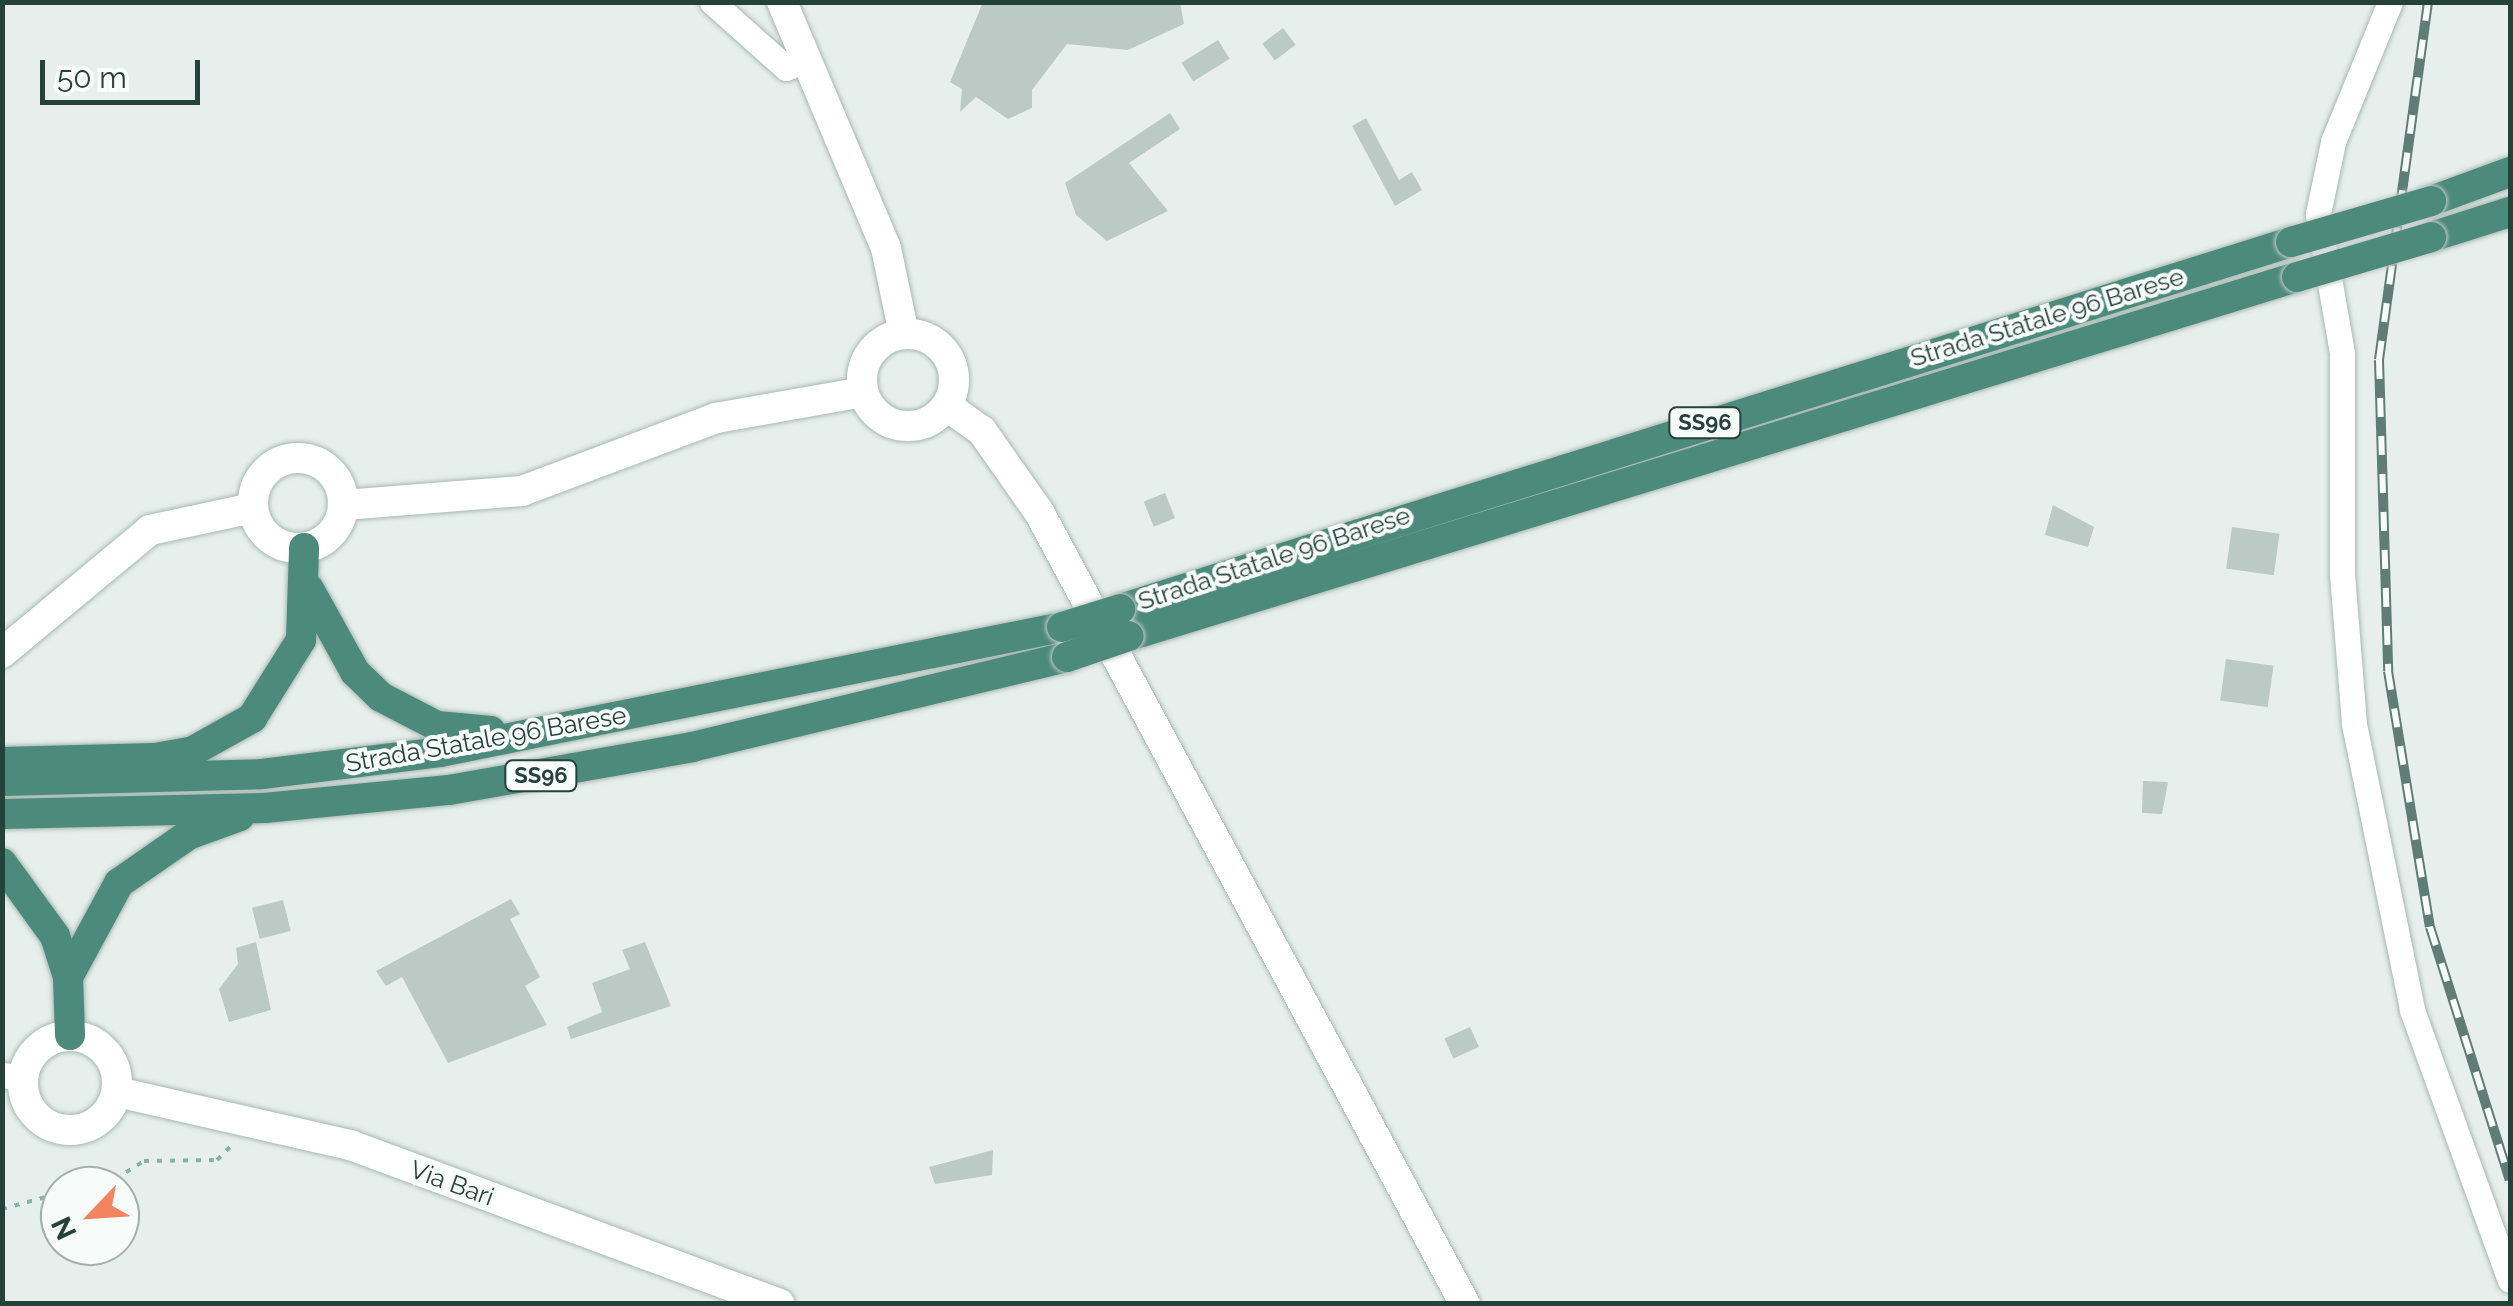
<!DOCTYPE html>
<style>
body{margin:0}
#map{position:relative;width:2513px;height:1306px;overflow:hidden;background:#e6efeb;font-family:Raleway,sans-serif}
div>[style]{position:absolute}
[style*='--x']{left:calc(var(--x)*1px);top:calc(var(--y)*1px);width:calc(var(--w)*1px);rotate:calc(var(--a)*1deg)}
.building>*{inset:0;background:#bbcac4;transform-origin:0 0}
.path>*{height:4px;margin-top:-2px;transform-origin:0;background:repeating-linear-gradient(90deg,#86b3a5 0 5px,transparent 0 13px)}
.roads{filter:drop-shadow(0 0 2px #a8b8b2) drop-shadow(0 0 2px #a8b8b2)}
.minor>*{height:25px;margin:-12.5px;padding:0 12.5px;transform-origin:12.5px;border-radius:12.5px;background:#fff}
.tertiary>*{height:30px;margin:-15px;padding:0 15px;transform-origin:15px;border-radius:15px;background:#fff}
.secondary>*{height:30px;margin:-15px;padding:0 15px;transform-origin:15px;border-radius:15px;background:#fff}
.secondary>.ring{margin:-15px;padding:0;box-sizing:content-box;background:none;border:30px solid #fff;border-radius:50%}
.trunk>*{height:30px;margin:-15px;padding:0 15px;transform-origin:15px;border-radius:15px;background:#4c8a7c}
.rail>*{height:10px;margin-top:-5px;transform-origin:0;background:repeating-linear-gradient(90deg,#f7fbf9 0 19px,#5f7d75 0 38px);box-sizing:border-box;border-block:2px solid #5f7d75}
.bridges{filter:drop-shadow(0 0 2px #c2cac8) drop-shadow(0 0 2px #c2cac8)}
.trunk-bridge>*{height:30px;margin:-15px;padding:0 15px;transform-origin:15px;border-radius:15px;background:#4c8a7c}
span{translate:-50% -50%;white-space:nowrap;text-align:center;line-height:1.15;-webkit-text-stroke:8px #f7fbf9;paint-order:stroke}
.shield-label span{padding:2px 8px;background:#f7fbf9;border:2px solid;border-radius:8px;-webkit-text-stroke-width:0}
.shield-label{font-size:22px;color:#24423a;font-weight:700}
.street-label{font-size:25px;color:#24423a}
.frame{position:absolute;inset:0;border:5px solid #24423a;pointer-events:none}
.north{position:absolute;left:40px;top:1166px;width:100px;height:100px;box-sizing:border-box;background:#f7fbf9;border:2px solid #a3b1ad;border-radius:50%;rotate:245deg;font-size:28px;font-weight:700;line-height:40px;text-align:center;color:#24423a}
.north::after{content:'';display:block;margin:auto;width:35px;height:45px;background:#f4845f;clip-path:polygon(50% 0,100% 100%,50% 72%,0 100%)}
.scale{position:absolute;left:40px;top:60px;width:160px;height:45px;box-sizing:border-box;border:5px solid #24423a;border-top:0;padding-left:12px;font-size:30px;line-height:35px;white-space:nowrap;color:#24423a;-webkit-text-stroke:8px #f7fbf9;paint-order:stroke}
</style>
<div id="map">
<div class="building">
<i style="clip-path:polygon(983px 2px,1180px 2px,1184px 24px,1128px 50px,1067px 44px,1032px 90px,1032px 108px,1008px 119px,976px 97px,960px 112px,962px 89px,950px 82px)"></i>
<i style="left:1283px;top:28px;width:21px;height:26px;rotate:53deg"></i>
<i style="left:1218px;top:40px;width:22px;height:43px;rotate:58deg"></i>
<i style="clip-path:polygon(1170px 113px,1180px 129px,1129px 163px,1168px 211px,1107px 241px,1076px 215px,1065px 183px)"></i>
<i style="clip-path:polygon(1366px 118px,1399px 180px,1412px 172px,1422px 190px,1395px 206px,1352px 126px)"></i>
<i style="left:1165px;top:493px;width:27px;height:23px;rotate:68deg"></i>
<i style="clip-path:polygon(2053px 505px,2094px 527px,2088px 547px,2045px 535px)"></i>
<i style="left:2232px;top:527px;width:48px;height:42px;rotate:8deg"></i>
<i style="left:2226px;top:659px;width:48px;height:42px;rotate:8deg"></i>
<i style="clip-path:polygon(2143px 781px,2168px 782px,2162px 814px,2142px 813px)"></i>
<i style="clip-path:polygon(511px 899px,520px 914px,510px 919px,540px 977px,525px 986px,547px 1025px,448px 1063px,402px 977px,386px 986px,376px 971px)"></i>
<i style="left:283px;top:900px;width:32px;height:32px;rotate:76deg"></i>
<i style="clip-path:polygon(256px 942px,271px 1010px,229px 1022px,219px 989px,238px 964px,236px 948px)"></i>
<i style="clip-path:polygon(645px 942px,671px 1006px,571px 1039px,567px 1027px,602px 1012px,592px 983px,630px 969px,622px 950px)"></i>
<i style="left:1470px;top:1027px;width:22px;height:28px;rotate:66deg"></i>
<i style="clip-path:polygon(993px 1150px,992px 1175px,935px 1184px,929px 1167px)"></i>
</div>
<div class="path">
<i style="--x:104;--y:1186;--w:47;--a:-32"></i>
<i style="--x:144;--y:1161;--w:73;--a:-0.8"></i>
<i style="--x:217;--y:1160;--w:24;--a:-45"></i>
<i style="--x:2;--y:1209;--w:60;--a:-15.4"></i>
</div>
<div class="roads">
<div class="minor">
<i style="--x:712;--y:2;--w:99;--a:41.7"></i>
<i style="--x:786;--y:68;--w:24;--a:-22"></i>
<i style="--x:2390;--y:2;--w:151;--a:112.2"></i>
<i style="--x:2333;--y:142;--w:74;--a:101.8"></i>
<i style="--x:2318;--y:214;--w:141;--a:80.2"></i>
<i style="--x:2342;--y:353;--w:221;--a:90"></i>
<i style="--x:2342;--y:574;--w:150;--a:85.4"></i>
<i style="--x:2354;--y:724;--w:292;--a:78.5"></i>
<i style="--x:2412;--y:1010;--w:287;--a:70.1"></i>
<i style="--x:2;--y:1075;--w:21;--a:8"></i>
</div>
<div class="tertiary">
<i style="--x:2;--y:653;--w:192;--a:-39.7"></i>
<i style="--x:150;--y:530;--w:105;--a:-12.1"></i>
</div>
<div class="secondary">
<i style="--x:782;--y:2;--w:267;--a:67.1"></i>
<i style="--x:886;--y:248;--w:88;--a:78.2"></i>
<i class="ring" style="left:862px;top:334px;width:62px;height:62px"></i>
<i style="--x:947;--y:406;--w:43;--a:35.5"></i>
<i style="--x:982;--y:431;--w:99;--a:54.9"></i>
<i style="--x:1039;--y:512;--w:899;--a:61.73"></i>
<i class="ring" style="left:253px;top:458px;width:60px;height:60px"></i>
<i style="--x:343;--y:505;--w:180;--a:-4.5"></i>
<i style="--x:522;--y:491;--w:207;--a:-20.6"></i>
<i style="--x:716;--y:418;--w:149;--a:-10"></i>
<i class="ring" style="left:23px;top:1036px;width:64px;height:64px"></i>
<i style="--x:117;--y:1092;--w:239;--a:12.8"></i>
<i style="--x:350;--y:1145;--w:458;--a:20.3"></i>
</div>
<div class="trunk">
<i style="--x:2431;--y:201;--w:84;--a:-20.2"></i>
<i style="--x:2431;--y:237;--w:83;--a:-17.6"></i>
<i style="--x:309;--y:589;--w:95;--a:61"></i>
<i style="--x:355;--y:672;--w:36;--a:44"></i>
<i style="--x:381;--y:697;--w:63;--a:27.4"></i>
<i style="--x:437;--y:726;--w:54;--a:5.3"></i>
<i style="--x:1120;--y:609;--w:1227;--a:-17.4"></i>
<i style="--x:1129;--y:636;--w:1222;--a:-17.09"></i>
<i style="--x:2;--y:762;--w:153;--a:-1.5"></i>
<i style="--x:155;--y:758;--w:39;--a:-10"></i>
<i style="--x:193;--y:751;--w:68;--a:-29.2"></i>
<i style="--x:252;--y:718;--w:92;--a:-57.9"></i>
<i style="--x:301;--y:640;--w:92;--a:-88.1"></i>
<i style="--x:2;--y:781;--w:260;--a:-1.5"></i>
<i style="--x:262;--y:774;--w:179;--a:-7"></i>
<i style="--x:440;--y:752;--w:634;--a:-11.36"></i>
<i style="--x:2;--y:814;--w:262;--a:-1.3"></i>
<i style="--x:264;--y:808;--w:186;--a:-5.6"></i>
<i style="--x:449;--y:790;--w:247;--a:-10"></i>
<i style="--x:692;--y:747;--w:386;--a:-13.5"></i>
<i style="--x:2;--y:863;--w:90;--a:54"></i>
<i style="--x:55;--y:936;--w:43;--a:72.4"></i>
<i style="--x:68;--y:977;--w:58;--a:88"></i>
<i style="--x:68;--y:977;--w:107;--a:-61.5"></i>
<i style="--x:119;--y:883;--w:84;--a:-34.8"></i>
<i style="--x:188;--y:835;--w:55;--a:-20.1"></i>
</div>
</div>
<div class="rail">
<i style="--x:2428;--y:2;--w:361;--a:97.8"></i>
<i style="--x:2379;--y:360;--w:311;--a:88.3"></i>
<i style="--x:2388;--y:671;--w:259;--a:80.7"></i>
<i style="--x:2430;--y:927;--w:265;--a:72.5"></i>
</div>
<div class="bridges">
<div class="trunk-bridge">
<i style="--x:2291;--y:242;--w:146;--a:-16.3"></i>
<i style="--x:2297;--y:277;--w:140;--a:-16.6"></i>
<i style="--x:1062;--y:627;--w:61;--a:-17.2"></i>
<i style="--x:1067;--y:657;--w:65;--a:-18.7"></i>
</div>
</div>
<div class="shield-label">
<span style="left:1705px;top:423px">SS96</span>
<span style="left:541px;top:776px">SS96</span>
</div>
<div class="street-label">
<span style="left:2047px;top:317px;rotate:-17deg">Strada Statale 96 Barese</span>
<span style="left:1274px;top:558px;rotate:-18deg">Strada Statale 96 Barese</span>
<span style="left:486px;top:739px;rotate:-10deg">Strada Statale 96 Barese</span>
<span style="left:452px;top:1183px;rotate:20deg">Via Bari</span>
</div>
<div class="frame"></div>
<div class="north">N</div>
<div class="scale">50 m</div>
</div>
